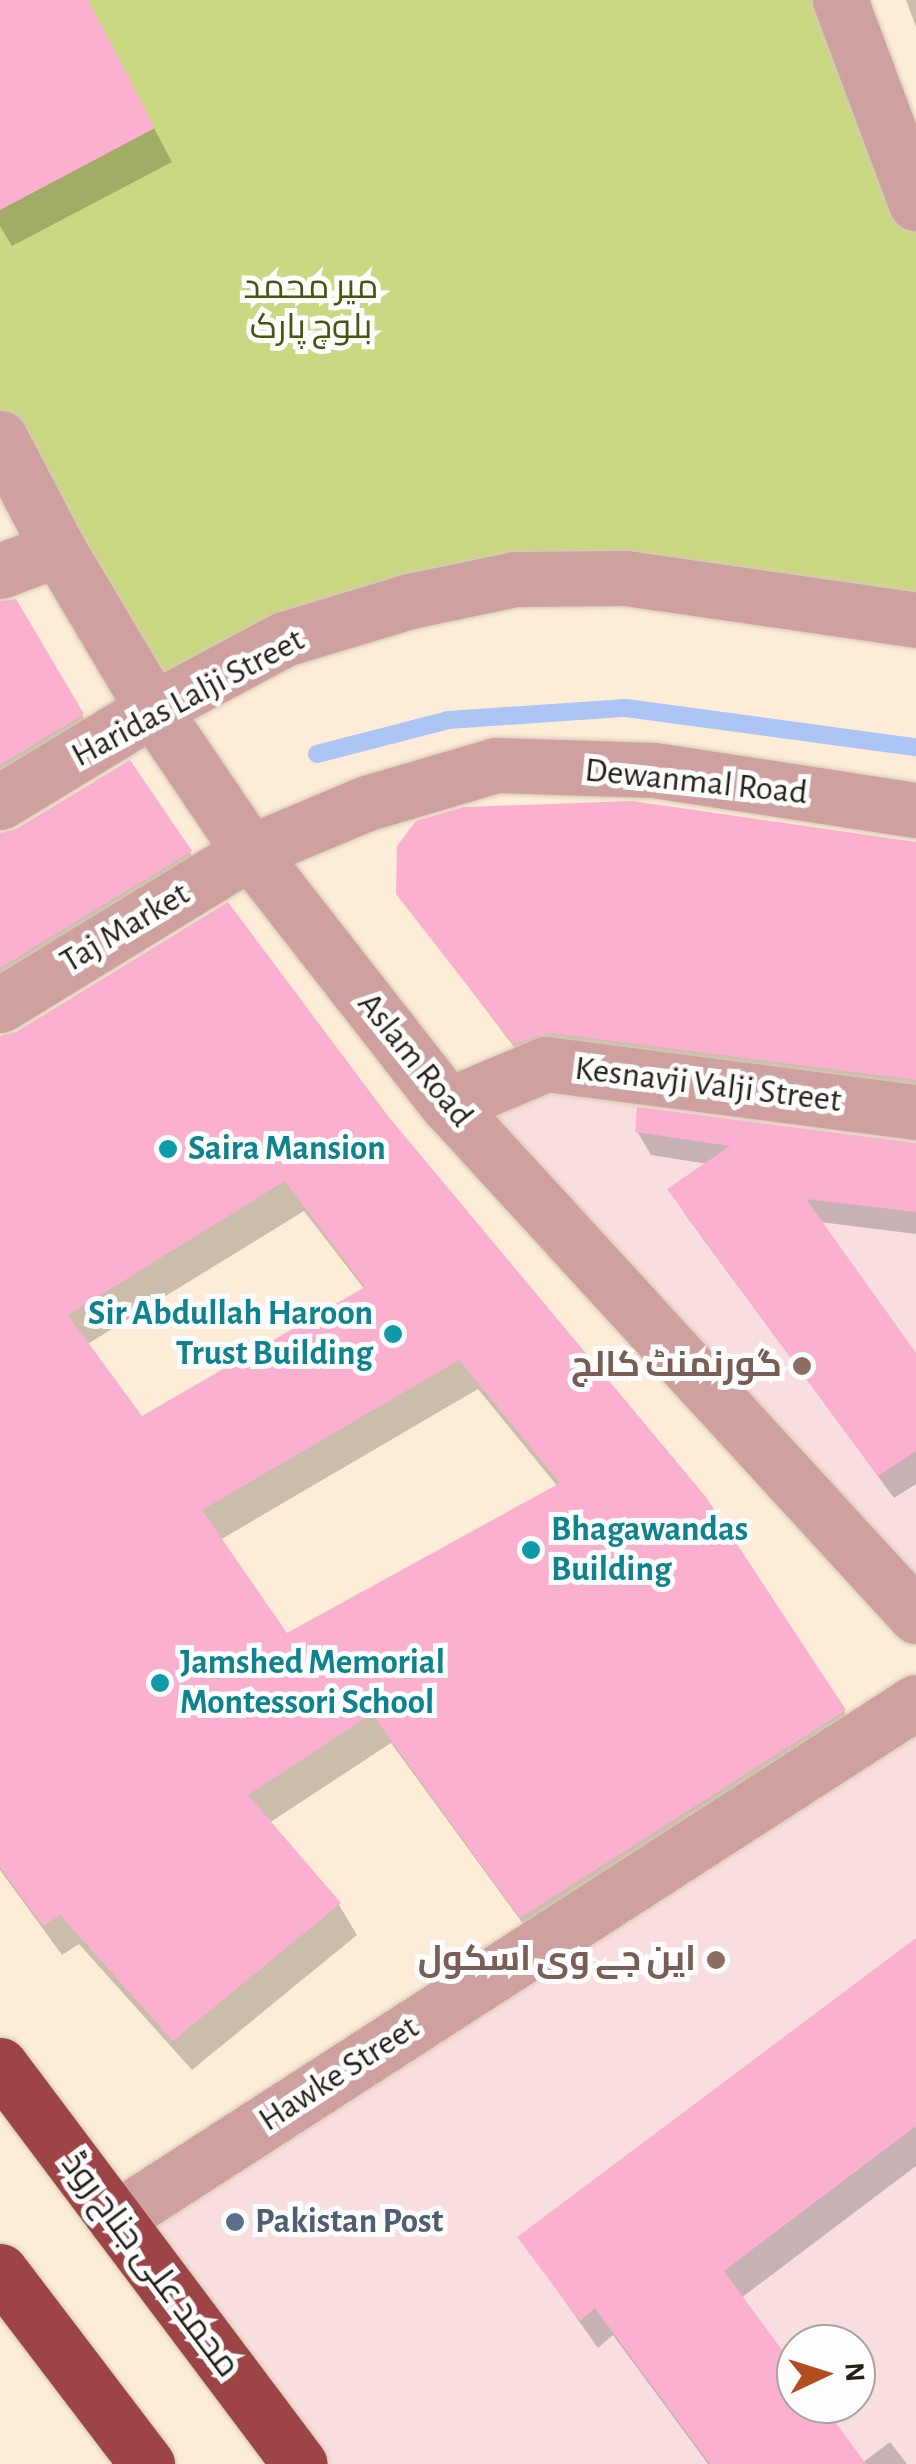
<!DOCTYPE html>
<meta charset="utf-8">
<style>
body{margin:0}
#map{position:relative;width:916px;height:2464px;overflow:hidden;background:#fdedd8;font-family:"Alegreya Sans",Cairo,sans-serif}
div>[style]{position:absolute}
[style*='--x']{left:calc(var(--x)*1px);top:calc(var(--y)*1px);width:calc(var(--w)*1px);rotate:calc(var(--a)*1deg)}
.education>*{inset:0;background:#f9dee0}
.green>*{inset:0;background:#cad881}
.shadow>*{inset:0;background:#0003}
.stream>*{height:18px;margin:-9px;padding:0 9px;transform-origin:9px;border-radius:9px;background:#adc5f4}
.building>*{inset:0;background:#fbb0d0}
.roads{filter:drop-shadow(0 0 2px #d6c8b5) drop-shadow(0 0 2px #d6c8b5)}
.street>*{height:55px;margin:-27.5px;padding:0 27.5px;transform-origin:27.5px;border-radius:27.5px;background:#cea1a0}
.highway>*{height:55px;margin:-27.5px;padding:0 27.5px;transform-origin:27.5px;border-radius:27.5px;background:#9d4447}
.dots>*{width:28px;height:28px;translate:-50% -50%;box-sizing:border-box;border:5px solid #fdfdfd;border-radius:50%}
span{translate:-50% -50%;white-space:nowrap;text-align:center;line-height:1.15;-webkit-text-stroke:10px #fdfdfd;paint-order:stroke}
.park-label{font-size:35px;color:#4b530e}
.street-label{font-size:35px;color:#261f15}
.culture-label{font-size:35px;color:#0d838f;font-weight:700}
.left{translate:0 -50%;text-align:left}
.right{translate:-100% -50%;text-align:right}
.education-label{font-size:35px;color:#785e54;font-weight:700}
.service-label{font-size:35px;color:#4e5e75;font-weight:700}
.north{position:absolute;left:776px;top:2324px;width:100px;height:100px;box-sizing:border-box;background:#fdfdfd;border:2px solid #a7a4a0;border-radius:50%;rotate:86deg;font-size:28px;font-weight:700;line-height:40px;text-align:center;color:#261f15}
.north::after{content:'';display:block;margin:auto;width:35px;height:45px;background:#b24d1e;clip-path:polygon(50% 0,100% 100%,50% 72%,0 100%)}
</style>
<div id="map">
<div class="education">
<i style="clip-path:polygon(534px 1069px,916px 1116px,916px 1616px,448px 1105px)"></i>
<i style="clip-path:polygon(evenodd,916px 1702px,916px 2464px,300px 2464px,115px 2219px,916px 1702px,796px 2344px,856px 2344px,856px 2404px,796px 2404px,796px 2344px)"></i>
</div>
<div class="green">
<i style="clip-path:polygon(0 0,840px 0,916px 203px,916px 620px,515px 579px,153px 709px,0 438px)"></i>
</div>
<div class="shadow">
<i style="clip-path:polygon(0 0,86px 0,172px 162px,12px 246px,0 226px)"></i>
<i style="clip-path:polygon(906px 0,916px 0,916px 27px)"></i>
<i style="clip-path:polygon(15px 601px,100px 746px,0 806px,0 603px)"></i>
<i style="clip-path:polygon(0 835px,190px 852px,208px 882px,0 1010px)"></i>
<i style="clip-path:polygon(916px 845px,916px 1102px,529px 1067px,398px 893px)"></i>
<i style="clip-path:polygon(evenodd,0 1039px,386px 1117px,844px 1711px,862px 1741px,540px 1947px,391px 1743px,269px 1823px,339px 1905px,357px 1935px,192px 2070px,79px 1944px,62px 1955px,0 1870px,0 1039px,304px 1211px,365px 1290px,141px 1419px,86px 1345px,304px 1211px,0 1039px,478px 1389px,558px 1487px,286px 1636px,220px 1540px,478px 1389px)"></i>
<i style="clip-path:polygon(637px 1131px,916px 1145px,916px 1234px,820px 1222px,916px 1357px,916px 1484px,894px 1498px,684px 1213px,671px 1190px,708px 1164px,651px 1155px)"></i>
<i style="clip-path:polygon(916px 1941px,916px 2166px,741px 2298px,796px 2373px,796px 2404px,819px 2404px,862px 2463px,890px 2442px,907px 2464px,708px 2464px,613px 2335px,598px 2348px,520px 2238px)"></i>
</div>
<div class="stream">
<i style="--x:317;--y:754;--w:135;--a:-14.5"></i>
<i style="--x:448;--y:720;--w:178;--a:-3.9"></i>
<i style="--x:626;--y:708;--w:293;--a:7.7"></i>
</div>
<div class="building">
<i style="clip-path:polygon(0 0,88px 0,155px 128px,0 210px)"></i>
<i style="clip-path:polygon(16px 599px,84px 714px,0 765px,0 601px)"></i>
<i style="clip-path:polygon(130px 760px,192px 851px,0 968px,0 833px,16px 829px)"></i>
<i style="clip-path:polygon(632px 801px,916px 842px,916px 1080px,550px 1033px,513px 1044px,396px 894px,397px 846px,416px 821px,464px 807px)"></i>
<i style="clip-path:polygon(evenodd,228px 902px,388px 1116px,706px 1497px,846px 1710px,520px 1918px,372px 1714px,248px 1795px,341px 1903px,173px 2041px,60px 1915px,43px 1926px,0 1867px,0 1036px,16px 1032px,228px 902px,285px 1181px,365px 1287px,142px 1416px,68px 1315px,285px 1181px,228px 902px,459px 1360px,560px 1483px,287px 1633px,202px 1510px,459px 1360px)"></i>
<i style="clip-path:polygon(637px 1107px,916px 1143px,916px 1212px,806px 1199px,916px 1353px,916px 1451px,878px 1476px,667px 1189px,730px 1146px,635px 1132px)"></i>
<i style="clip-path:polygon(916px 1938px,916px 2126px,724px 2271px,796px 2369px,796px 2404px,822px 2404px,866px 2464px,710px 2464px,595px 2308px,580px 2321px,517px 2237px)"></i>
</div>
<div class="roads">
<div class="street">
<i style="--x:840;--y:0;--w:217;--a:69.5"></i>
<i style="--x:0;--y:438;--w:125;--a:62.4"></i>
<i style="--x:58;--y:549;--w:186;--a:59.3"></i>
<i style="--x:153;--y:709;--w:173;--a:55.9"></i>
<i style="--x:250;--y:852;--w:321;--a:52"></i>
<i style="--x:448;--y:1105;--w:693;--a:47.51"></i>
<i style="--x:0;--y:571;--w:62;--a:-20.8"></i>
<i style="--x:0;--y:802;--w:179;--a:-31.3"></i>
<i style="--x:153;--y:709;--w:149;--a:-28.1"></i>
<i style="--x:284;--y:639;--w:132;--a:-16.8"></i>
<i style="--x:410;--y:601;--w:107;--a:-11.8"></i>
<i style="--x:515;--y:579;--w:111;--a:-0.5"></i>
<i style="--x:626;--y:578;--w:293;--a:8.2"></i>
<i style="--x:0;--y:1005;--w:293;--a:-31.5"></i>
<i style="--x:250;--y:852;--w:127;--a:-22.7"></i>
<i style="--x:367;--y:803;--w:134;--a:-16.4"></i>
<i style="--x:496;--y:765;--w:158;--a:1.8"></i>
<i style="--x:654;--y:770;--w:265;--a:8.7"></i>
<i style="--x:448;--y:1105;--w:106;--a:-22.7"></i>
<i style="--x:546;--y:1064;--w:373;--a:7.4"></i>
<i style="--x:115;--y:2219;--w:953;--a:-32.84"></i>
</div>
<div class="highway">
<i style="--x:0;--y:2065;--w:499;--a:53.1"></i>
<i style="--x:0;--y:2271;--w:243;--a:52.7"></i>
</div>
</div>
<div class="dots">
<i style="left:168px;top:1149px;background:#0f9aa8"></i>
<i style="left:393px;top:1334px;background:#0f9aa8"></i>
<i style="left:802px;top:1366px;background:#8d6e63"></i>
<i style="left:531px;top:1550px;background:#0f9aa8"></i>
<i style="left:160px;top:1683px;background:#0f9aa8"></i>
<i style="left:716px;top:1960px;background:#8d6e63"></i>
<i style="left:235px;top:2222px;background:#5c6f8a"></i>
</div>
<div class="park-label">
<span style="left:311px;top:308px">میر محمد<br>بلوچ پارک</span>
</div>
<div class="street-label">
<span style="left:188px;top:698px;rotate:-28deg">Haridas Lalji Street</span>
<span style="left:696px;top:782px;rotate:6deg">Dewanmal Road</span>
<span style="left:125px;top:928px;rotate:-31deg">Taj Market</span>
<span style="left:415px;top:1060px;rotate:51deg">Aslam Road</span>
<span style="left:708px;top:1085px;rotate:7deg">Kesnavji Valji Street</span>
<span style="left:339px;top:2074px;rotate:-33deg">Hawke Street</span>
<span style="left:150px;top:2265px;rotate:53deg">محمد علی جناح روڈ</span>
</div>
<div class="culture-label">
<span class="left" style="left:188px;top:1149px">Saira Mansion</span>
<span class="right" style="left:373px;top:1334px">Sir Abdullah Haroon<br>Trust Building</span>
<span class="left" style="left:551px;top:1550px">Bhagawandas<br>Building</span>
<span class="left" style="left:180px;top:1683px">Jamshed Memorial<br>Montessori School</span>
</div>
<div class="education-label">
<span class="right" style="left:782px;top:1366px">گورنمنٹ کالج</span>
<span class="right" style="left:696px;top:1960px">این جے وی اسکول</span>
</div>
<div class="service-label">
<span class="left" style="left:255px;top:2222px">Pakistan Post</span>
</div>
<div class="north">N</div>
</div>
